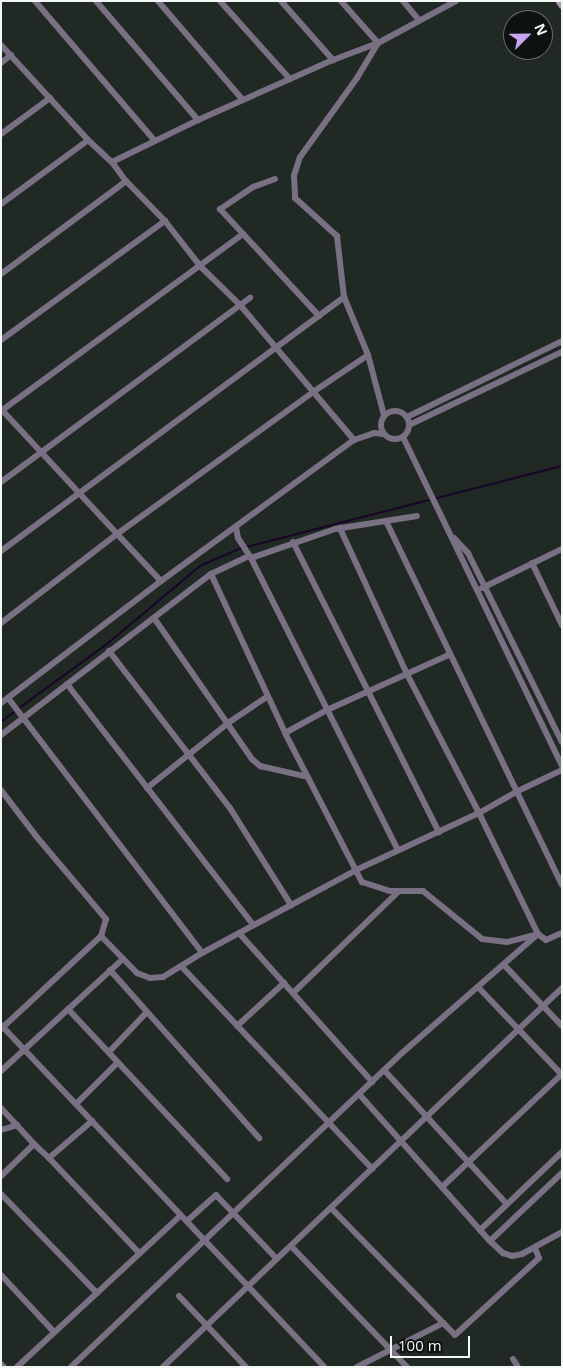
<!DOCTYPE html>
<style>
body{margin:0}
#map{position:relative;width:563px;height:1368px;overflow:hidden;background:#202924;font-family:"Open Sans",sans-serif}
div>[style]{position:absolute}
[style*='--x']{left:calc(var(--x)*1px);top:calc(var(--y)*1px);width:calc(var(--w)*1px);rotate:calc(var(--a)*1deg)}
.stream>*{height:2px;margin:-1px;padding:0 1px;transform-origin:1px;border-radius:1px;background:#180528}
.street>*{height:6px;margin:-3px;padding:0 3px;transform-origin:3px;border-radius:3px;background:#797084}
.street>.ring{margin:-3px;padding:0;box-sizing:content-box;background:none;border:6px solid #797084;border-radius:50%}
.secondary>*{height:9px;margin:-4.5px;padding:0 4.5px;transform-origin:4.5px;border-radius:4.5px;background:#a899b9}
span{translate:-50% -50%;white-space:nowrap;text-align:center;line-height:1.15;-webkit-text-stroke:4.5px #0d110f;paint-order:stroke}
.frame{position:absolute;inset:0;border:2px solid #f1f7f4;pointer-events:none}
.north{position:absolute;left:503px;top:10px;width:50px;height:50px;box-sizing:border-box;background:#0d110f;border:1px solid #686d6b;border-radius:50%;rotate:67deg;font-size:14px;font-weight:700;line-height:20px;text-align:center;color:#f1f7f4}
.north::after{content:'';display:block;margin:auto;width:18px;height:22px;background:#c8a6ef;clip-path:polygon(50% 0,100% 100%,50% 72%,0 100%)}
.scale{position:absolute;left:390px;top:1336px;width:80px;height:22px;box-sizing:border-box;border:2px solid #f1f7f4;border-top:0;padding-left:6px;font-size:15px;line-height:18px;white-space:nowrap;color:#f1f7f4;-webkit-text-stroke:4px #0d110f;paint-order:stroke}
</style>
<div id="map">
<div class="stream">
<i style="--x:246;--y:547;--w:326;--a:-14.4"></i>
<i style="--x:19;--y:708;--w:109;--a:-36"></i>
<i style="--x:107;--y:644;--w:121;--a:-40"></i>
<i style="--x:200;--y:566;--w:45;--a:-23.7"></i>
<i style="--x:1;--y:722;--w:18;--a:-38"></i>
</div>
<div class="street">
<i style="--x:35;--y:1;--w:183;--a:49.4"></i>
<i style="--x:96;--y:1;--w:157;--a:49.4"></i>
<i style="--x:158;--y:1;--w:130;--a:49.4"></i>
<i style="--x:220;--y:1;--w:105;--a:48.1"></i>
<i style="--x:281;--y:1;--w:79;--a:48.6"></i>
<i style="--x:341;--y:1;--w:56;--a:48.6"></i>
<i style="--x:378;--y:43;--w:41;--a:121"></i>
<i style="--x:357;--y:78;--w:97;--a:125.8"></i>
<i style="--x:300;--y:157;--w:20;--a:108"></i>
<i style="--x:294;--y:176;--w:22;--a:87"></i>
<i style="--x:295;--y:198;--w:57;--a:42.1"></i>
<i style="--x:337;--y:236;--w:61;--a:83.5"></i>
<i style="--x:344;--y:297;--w:63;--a:67.5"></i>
<i style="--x:368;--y:355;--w:62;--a:75.1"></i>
<i style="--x:403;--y:1;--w:25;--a:50"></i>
<i style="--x:1;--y:45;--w:129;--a:47.5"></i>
<i style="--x:88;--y:140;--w:33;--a:43"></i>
<i style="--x:112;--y:162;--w:24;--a:54"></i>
<i style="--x:126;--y:181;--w:56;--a:45.7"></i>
<i style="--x:165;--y:221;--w:58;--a:52"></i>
<i style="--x:201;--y:267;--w:54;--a:44.3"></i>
<i style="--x:240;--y:305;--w:177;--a:49.8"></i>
<i style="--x:1;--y:63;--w:13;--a:-39"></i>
<i style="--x:1;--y:134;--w:61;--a:-36.3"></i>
<i style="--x:112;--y:162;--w:96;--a:-26"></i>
<i style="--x:198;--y:120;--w:148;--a:-24"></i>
<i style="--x:333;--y:60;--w:48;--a:-20.7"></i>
<i style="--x:378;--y:43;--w:89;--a:-28.3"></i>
<i style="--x:275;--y:179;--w:23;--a:160"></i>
<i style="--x:253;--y:187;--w:40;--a:146"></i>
<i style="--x:220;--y:209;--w:146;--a:47.2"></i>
<i style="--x:1;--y:204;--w:108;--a:-36.3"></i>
<i style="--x:1;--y:274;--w:156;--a:-36.6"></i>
<i style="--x:1;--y:340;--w:203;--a:-36"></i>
<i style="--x:1;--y:409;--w:235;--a:47.1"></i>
<i class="ring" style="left:381px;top:411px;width:22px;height:22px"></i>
<i style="--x:1;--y:411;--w:300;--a:-36.2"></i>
<i style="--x:407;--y:417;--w:173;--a:-26.1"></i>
<i style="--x:409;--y:425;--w:170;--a:-25.5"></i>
<i style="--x:403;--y:437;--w:365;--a:64.2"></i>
<i style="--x:1;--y:482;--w:310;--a:-36.5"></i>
<i style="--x:386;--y:521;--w:404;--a:64.2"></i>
<i style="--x:236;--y:527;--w:11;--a:80"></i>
<i style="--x:238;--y:538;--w:24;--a:57"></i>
<i style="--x:251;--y:558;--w:327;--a:63.3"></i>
<i style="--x:454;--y:538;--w:21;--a:47"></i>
<i style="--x:468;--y:553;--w:211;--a:63.6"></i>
<i style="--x:293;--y:542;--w:325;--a:63.3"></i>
<i style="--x:1;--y:551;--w:427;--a:-36.5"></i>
<i style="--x:251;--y:558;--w:89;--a:-19"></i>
<i style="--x:335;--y:529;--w:83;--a:-9"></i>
<i style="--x:532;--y:563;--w:69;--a:64.2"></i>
<i style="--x:211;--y:574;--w:175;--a:65"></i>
<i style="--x:285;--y:733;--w:168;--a:62.7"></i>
<i style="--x:362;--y:882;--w:28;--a:18"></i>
<i style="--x:389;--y:891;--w:34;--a:0"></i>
<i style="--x:423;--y:891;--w:76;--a:39.1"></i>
<i style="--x:482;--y:939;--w:25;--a:7"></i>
<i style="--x:507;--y:942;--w:32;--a:-14"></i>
<i style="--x:538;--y:934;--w:10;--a:37"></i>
<i style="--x:546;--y:940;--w:17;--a:-24"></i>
<i style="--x:482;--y:588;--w:89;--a:-26"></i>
<i style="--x:154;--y:618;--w:172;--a:55.2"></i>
<i style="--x:252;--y:759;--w:11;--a:41"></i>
<i style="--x:260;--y:766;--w:49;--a:12.9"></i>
<i style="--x:1;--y:623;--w:146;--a:-37.5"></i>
<i style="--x:117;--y:534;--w:242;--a:-35.9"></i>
<i style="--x:313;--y:392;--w:66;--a:-33.9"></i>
<i style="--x:109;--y:651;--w:198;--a:52.4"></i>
<i style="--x:230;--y:808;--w:115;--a:57.8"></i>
<i style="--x:67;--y:684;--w:304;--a:52.3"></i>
<i style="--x:8;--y:698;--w:320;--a:52.7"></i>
<i style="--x:1;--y:703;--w:201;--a:-37.3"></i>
<i style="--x:161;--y:581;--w:239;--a:-36.2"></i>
<i style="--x:354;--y:440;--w:21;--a:-19"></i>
<i style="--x:374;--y:433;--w:10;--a:6"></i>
<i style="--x:285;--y:733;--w:48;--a:-28.7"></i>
<i style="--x:327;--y:710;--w:134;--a:-24.3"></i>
<i style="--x:1;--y:735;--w:265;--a:-37.5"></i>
<i style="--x:211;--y:574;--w:42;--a:-25.3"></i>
<i style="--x:147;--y:788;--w:104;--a:-38.7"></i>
<i style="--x:228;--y:723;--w:48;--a:-34"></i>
<i style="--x:1;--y:790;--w:58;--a:52.7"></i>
<i style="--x:36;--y:836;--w:109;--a:49.9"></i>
<i style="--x:106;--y:919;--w:18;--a:106"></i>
<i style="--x:101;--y:936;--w:52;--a:45.8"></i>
<i style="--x:137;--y:973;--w:14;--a:21"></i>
<i style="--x:150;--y:978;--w:13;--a:-4"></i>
<i style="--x:163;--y:977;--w:46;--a:-31.6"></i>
<i style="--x:202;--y:953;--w:175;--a:-28.3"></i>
<i style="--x:356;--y:870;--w:136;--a:-24.9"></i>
<i style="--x:479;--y:813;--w:45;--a:-29.4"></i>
<i style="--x:518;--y:791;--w:49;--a:-25.5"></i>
<i style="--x:239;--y:933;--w:200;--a:48.2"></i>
<i style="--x:504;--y:965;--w:84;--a:46.4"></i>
<i style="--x:181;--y:966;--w:279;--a:46.7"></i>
<i style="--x:110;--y:970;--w:225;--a:48.4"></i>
<i style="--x:478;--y:987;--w:122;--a:46.3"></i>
<i style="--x:293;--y:993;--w:147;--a:-43.9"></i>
<i style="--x:68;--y:1009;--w:233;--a:46.9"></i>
<i style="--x:1;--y:1025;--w:470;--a:46.6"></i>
<i style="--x:237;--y:1026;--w:64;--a:-42.5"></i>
<i style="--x:1;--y:1029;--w:137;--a:-42.9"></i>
<i style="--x:109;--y:1052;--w:55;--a:-46.5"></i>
<i style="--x:384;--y:1070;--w:182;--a:47.5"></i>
<i style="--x:1;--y:1071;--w:166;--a:-42.6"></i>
<i style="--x:359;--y:1094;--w:182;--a:48.3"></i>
<i style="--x:76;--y:1104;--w:59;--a:-45"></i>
<i style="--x:1;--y:1108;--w:49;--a:47.5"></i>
<i style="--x:1;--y:1130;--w:17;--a:-17"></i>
<i style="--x:562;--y:1152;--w:113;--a:136.4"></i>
<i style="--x:480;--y:1230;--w:15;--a:48"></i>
<i style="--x:490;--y:1241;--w:99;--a:-43.4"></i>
<i style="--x:49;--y:1158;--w:131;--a:46.5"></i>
<i style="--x:1;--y:1176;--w:46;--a:-44.1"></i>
<i style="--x:34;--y:1144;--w:21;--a:43"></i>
<i style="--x:49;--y:1158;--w:57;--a:-40.7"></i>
<i style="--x:442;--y:1187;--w:165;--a:-43.3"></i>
<i style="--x:1;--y:1194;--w:138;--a:45.9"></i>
<i style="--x:331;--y:1208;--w:177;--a:45.7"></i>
<i style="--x:455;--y:1335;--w:114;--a:-42.5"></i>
<i style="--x:539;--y:1258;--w:11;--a:-112"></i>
<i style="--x:187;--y:1221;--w:39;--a:-42"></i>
<i style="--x:216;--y:1195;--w:88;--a:46.4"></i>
<i style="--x:490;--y:1241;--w:18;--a:43"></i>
<i style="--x:503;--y:1253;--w:9;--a:18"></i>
<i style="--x:512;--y:1256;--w:10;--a:-11"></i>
<i style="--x:522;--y:1254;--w:46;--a:-28.8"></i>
<i style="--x:291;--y:1246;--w:168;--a:46.2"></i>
<i style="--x:1;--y:1275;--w:78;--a:47.1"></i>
<i style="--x:179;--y:1296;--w:98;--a:46.7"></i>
<i style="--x:513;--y:1359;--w:9;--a:58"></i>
<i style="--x:1;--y:1364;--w:4;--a:45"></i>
<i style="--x:17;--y:1367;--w:222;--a:-42.8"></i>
<i style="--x:71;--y:1367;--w:456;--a:-43.5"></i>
<i style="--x:402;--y:1053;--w:181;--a:-41.2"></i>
<i style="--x:538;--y:934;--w:135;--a:-116"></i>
<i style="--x:479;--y:813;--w:157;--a:-117.4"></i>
<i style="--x:407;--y:674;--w:161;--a:-114.7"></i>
<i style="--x:163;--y:1367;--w:550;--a:-43.53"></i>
<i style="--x:357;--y:1367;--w:97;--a:-27.1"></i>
</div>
<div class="secondary">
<i style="--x:560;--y:1;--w:4;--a:56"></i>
</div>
<div class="frame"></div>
<div class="north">N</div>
<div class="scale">100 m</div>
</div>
